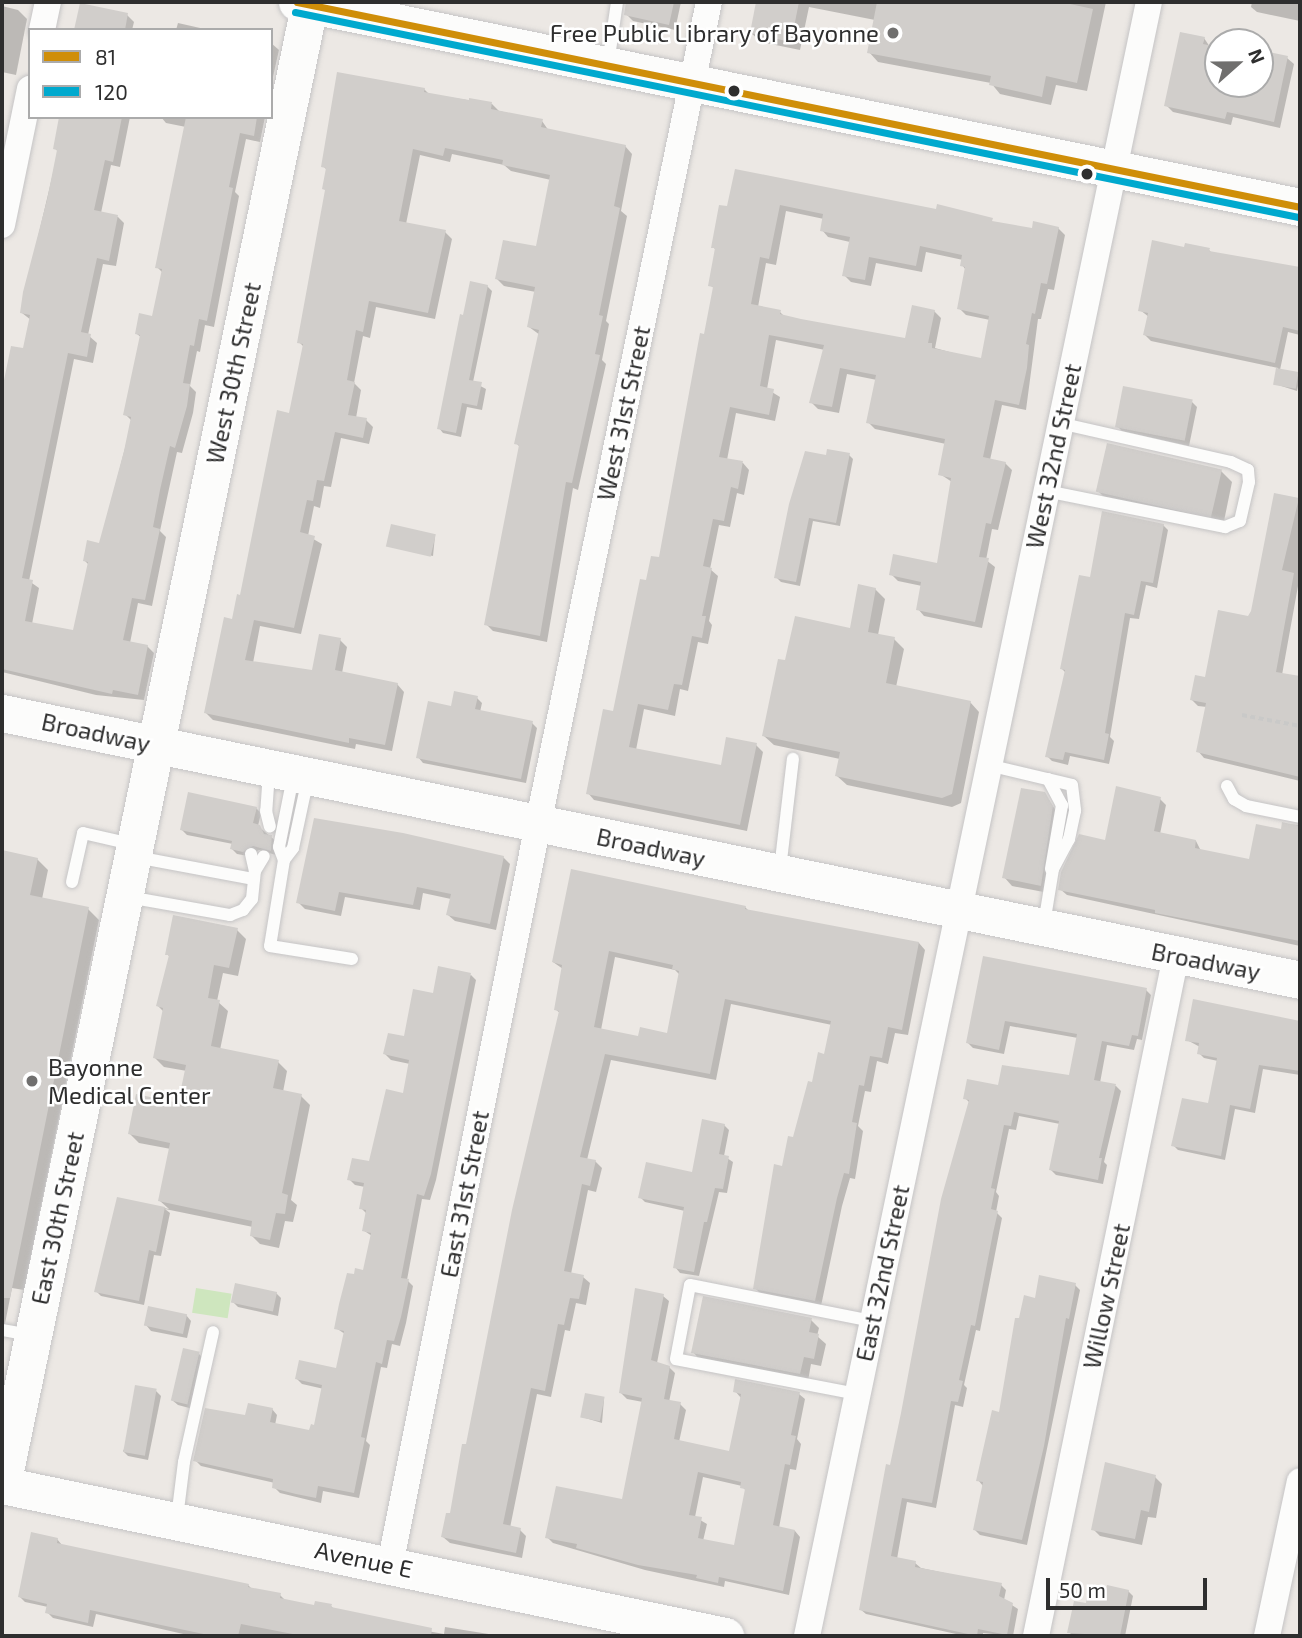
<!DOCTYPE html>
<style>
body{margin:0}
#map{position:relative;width:1302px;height:1638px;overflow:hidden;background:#ece8e4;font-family:"Exo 2",sans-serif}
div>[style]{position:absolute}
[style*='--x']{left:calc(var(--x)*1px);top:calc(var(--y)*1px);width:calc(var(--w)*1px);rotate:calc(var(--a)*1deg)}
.green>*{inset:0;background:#cee6be;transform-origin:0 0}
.shadow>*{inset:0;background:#0003}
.building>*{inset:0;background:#d1cecb;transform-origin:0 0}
.path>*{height:3.5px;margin-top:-1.75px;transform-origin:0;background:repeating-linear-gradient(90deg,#c9c9c8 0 5px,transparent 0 8.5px)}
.roads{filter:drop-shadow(0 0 2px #c5c4c5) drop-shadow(0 0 2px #c5c4c5)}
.lane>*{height:12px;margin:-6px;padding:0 6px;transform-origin:6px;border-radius:6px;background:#fcfcfb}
.street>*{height:26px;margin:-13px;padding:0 13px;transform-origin:13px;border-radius:13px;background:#fcfcfb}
.secondary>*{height:37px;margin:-18.5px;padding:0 18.5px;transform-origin:18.5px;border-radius:18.5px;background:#fcfcfb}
.bus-1>*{height:7px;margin:-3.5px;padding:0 3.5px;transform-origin:3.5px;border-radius:3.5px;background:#cf8e09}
.bus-2>*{height:7px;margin:-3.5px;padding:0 3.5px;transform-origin:3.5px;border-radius:3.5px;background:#00a9ce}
.dots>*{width:19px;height:19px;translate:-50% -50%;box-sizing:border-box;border:4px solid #fff;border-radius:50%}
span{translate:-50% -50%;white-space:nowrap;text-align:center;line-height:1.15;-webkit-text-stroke:5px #fff;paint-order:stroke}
.poi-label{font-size:24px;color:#2e2e2e}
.right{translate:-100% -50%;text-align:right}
.left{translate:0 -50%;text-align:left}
.street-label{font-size:24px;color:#2e2e2e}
.frame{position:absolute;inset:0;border:4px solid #2e2e2e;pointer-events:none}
.legend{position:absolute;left:28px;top:28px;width:245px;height:91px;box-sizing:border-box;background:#fff;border:2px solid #ababab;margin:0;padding:9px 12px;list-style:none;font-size:21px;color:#2e2e2e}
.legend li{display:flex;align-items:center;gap:14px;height:35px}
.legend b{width:35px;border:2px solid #ababab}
.north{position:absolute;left:1204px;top:28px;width:70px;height:70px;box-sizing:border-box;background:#fff;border:2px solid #ababab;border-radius:50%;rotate:69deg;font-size:19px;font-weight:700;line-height:28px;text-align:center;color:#2e2e2e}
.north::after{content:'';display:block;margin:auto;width:24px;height:32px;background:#706f6e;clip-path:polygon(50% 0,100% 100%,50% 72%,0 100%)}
.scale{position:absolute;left:1046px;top:1578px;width:161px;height:32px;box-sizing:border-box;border:4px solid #2e2e2e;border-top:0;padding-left:9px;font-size:21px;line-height:24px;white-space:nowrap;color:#2e2e2e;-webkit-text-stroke:5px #fff;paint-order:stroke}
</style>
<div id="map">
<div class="green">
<i style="left:196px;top:1288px;width:36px;height:25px;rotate:9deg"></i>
</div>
<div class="shadow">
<i style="clip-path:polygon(629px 2px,681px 2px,675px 30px,633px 21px,626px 14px)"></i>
<i style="clip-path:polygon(758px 2px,932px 2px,990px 16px,993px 2px,1106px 2px,1087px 91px,1056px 85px,1051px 105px,1000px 94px,991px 83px,878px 62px,869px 52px,875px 20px,809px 7px,800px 50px,761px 42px,751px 33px)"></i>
<i style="clip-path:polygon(1252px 2px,1300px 2px,1300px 21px,1257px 12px,1251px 7px)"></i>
<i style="clip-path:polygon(2px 6px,18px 10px,27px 19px,16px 75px,2px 72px)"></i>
<i style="clip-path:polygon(127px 15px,134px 22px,132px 30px,77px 30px)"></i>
<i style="clip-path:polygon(178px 23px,209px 30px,176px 30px)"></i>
<i style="clip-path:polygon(1204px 38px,1210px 47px,1218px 49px,1218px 84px,1260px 84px,1260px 52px,1287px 58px,1294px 64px,1280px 128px,1233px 117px,1231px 125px,1173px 112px,1166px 105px)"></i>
<i style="clip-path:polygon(271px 43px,279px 50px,271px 86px)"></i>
<i style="clip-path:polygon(424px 89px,429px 94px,492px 104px,499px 111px,542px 121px,549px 131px,625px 146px,632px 154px,621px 211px,627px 216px,606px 321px,609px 324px,602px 360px,606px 364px,578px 490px,573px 488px,547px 642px,493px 631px,486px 624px,521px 448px,516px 443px,540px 335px,529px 327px,536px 292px,504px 286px,497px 279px,537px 249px,551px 180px,511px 171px,504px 165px,452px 154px,450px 162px,420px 155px,406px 224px,445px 232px,452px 239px,435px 319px,376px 307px,370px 338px,363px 336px,354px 383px,361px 390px,356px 418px,366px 420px,373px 427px,369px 444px,341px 438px,331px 487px,324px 486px,320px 508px,314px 506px,308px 536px,322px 544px,301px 634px,260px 626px,253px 663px,313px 672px,340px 640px,347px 647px,342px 673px,397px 684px,404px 692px,392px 751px,356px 744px,355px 749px,213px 720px,206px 713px,242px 597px,291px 415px,304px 347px,299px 342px,327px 192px,328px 171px,323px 166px)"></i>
<i style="clip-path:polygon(61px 117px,130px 117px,120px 167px,111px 165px,101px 213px,118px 217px,124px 223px,116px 266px,103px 264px,88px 335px,97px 343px,93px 363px,74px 359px,29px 581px,39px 588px,32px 624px,75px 632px,89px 565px,85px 561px,100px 545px,132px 421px,125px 414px,142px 338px,137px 334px,154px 318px,163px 273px,157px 267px,186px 127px,166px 123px,161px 117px,265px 117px,260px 142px,246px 139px,235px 192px,239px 196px,214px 327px,205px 325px,200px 352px,197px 351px,190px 386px,196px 392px,193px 413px,182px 453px,177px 452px,167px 498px,160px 531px,166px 537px,152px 606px,138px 603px,130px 643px,147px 646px,154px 653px,144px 700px,96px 695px,2px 672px,2px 403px,12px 348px,25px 350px,31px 320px,22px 313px,25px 292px,58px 152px,55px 148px)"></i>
<i style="clip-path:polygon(evenodd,736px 171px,1033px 230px,1058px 228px,1065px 235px,1054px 290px,1048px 289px,1041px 319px,1038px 319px,1026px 410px,1002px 405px,990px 460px,1005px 463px,1012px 470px,998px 530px,992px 529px,986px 560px,995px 567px,982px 628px,924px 616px,918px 609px,922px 586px,898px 581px,891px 574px,938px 565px,952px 482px,940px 474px,946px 444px,875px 429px,868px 422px,877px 380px,847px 374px,839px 413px,818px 409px,811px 402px,825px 350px,776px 340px,767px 389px,780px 397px,775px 421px,736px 413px,727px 460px,743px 463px,749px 470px,744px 495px,737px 493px,730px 527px,719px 525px,710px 569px,718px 576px,709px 621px,712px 625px,708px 644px,698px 642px,688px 691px,680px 689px,675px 716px,644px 709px,636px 750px,722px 767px,756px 745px,763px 752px,747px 831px,594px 800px,588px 793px,615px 713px,647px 582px,660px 559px,715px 289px,710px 285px,717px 251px,713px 247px,729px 208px,736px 171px,786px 211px,824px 219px,822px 230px,828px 237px,850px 242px,844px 275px,851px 282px,871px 286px,876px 263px,922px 272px,926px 252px,963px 260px,962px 265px,966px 270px,959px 308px,966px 315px,990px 320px,982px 361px,935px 348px,941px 318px,934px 311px,906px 340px,785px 317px,780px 312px,758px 307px,766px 263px,776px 265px,786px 211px)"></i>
<i style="clip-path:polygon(1185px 249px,1209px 250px,1212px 253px,1300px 270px,1300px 335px,1288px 332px,1280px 370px,1300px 376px,1297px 391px,1275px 384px,1278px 368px,1151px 341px,1145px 335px,1149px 317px,1140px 310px)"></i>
<i style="clip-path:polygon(487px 286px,492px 291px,473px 382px,486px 389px,482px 410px,467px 407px,461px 437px,443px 433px,439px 428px,464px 317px)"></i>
<i style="clip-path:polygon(1192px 402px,1197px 407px,1189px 446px,1122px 431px,1117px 426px)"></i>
<i style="clip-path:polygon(849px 455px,853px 459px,840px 526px,813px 521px,800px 586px,781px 582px,776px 577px,827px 457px)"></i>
<i style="clip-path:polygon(1221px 471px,1232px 482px,1223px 526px,1110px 503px,1099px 492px)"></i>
<i style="clip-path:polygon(1298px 500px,1300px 575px,1282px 675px,1300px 678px,1300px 781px,1204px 758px,1198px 751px,1207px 707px,1198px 706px,1192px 700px,1249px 618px)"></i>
<i style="clip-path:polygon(1163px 525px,1168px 530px,1157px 588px,1146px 585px,1139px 619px,1130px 618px,1110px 737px,1114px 741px,1109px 764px,1070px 756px,1068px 765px,1052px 761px,1047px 756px,1066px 673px,1062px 669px,1091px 579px)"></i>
<i style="clip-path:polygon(435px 536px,433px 556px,388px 546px)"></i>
<i style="clip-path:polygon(875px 589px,885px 599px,878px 635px,894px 639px,904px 649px,896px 687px,970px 702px,979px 712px,961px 803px,952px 807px,847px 785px,837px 776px,840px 759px,774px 745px,764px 736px,787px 662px,851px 630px)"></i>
<i style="clip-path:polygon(477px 698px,482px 703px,480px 712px,532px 723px,537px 728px,526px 783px,423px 763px,418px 757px,452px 708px)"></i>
<i style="clip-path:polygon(1044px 794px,1060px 816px,1049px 893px,1012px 886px,1004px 877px)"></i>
<i style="clip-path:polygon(1160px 799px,1166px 805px,1160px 834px,1196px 841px,1201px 851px,1250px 861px,1282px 831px,1283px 824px,1300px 825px,1300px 946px,1067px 895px,1060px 889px,1106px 842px)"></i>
<i style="clip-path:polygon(256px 808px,261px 813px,258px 826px,277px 842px,276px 855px,259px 850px,248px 856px,237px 854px,232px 849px,233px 844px,187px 835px,182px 830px)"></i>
<i style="clip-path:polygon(315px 820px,503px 857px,510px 864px,496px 930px,455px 921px,448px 915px,451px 899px,423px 893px,420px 910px,345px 897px,341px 916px,305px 909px,298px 902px)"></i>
<i style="clip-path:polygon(2px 852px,37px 859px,48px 870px,42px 899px,88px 909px,99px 920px,24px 1290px,12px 1288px,2px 1339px)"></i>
<i style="clip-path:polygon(evenodd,745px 907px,750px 912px,919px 943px,925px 950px,908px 1035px,895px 1033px,888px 1064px,877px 1061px,871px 1092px,865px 1091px,858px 1126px,863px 1131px,855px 1179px,850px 1178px,842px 1206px,821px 1306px,762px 1295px,755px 1288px,783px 1168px,826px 1056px,832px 1025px,731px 1004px,716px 1080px,611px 1060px,587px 1160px,595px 1161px,602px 1168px,596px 1192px,588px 1190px,571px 1274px,583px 1277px,590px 1283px,586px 1305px,576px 1303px,570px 1331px,565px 1330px,551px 1397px,537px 1394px,510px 1528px,520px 1530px,526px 1536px,522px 1558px,450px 1543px,443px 1537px,452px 1515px,467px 1446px,560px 1013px,555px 1009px,563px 969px,553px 962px,745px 907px,615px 957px,675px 970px,680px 975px,668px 1035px,639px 1038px,601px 1030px,615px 957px)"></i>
<i style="clip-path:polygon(237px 930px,246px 939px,238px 976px,223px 973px,217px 1001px,228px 1011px,220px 1050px,278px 1062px,287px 1071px,283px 1092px,301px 1096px,310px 1105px,291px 1200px,297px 1205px,293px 1222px,285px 1221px,279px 1248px,260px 1244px,251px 1235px,253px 1227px,165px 1209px,170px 1213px,161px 1256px,154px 1255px,144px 1305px,101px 1296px,96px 1291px,119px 1199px,169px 1209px,160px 1201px,171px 1149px,139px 1143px,130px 1134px,180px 1105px,187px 1071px,164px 1067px,155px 1058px,164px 1012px,158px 1006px,170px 957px,167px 954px)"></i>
<i style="clip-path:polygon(985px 958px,1146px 990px,1151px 995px,1142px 1040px,1137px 1039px,1134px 1050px,1107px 1045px,1100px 1083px,1116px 1086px,1121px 1091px,1104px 1162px,1107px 1165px,1103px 1184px,1056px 1175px,1051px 1170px,1060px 1124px,1019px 1116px,1016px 1130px,1009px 1129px,996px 1192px,999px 1196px,996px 1212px,1002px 1218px,980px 1331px,976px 1330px,964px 1385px,967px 1388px,963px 1407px,955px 1405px,936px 1508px,907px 1502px,897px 1559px,915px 1563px,921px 1568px,1001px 1585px,1006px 1590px,1004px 1600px,1018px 1609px,1013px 1636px,983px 1633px,983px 1636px,965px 1636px,866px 1614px,860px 1609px,970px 1103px,965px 1098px,999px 1087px,1070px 1077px,1078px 1038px,1010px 1026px,1004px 1054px,973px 1048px,968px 1043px)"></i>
<i style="clip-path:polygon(471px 975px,476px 980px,436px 1180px,430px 1200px,422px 1199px,407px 1280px,413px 1286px,406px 1323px,400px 1346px,392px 1344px,387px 1368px,381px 1367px,366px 1441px,370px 1445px,359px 1498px,323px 1491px,321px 1503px,280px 1493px,274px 1487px,275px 1483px,201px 1466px,195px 1460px,246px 1418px,272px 1409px,277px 1415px,275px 1425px,311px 1432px,316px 1427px,324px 1389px,302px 1384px,297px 1379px,337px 1370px,345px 1334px,336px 1328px,355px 1276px,365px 1272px,372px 1236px,363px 1230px,367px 1214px,361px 1208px,365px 1187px,355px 1185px,349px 1179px,371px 1163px,404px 1095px,410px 1064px,391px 1060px,385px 1054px,405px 1038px,434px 995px)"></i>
<i style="clip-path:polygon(1194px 1001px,1300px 1022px,1300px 1075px,1263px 1069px,1255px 1113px,1235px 1109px,1225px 1160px,1178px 1150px,1173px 1145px,1209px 1106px,1218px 1061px,1204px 1058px,1199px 1053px,1200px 1047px,1187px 1040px)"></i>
<i style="clip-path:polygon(724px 1125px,729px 1130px,724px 1156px,733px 1162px,727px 1193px,719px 1192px,699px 1276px,680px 1273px,675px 1267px,685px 1211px,645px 1202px,640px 1197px,693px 1174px)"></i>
<i style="clip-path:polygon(1075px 1285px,1080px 1290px,1027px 1545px,980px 1535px,975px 1530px,983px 1486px,978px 1480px,1000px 1414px,1020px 1321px,1036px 1300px)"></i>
<i style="clip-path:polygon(276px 1293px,281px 1298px,278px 1316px,238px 1307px,233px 1302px)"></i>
<i style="clip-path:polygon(evenodd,663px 1296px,669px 1301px,657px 1363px,669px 1367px,675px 1373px,669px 1402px,680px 1404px,686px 1410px,679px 1442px,730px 1453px,741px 1398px,735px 1391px,799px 1394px,805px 1399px,797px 1439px,801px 1444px,796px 1470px,790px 1469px,779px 1528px,795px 1531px,800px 1537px,789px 1595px,725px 1581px,724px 1587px,645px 1570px,553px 1543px,547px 1537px,623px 1501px,643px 1402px,627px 1399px,621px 1393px,663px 1296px,703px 1477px,742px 1486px,746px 1491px,735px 1547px,703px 1541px,707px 1524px,695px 1517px,703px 1477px)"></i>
<i style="clip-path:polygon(186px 1315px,191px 1321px,187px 1338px,151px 1331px,146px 1325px)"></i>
<i style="clip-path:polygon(811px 1320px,819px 1328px,817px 1336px,826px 1344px,821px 1366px,811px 1364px,808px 1381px,701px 1361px,693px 1352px)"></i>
<i style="clip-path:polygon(199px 1354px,204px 1359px,193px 1409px,178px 1405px,172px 1400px)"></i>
<i style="clip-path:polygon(156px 1391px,161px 1396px,148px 1460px,128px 1456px,123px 1451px)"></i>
<i style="clip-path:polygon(604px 1399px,602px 1423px,582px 1417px)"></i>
<i style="clip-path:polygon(1155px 1477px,1162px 1484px,1156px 1518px,1148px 1517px,1142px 1545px,1100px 1536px,1093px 1529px)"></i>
<i style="clip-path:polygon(57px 1539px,62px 1545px,248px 1585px,252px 1589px,280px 1595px,286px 1601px,316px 1607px,331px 1606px,335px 1610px,405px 1627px,444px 1634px,445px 1627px,501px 1636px,192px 1636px,96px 1614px,93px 1627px,53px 1618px,47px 1612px,48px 1607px,25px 1602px,20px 1597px)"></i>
<i style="clip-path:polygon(1128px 1591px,1133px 1596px,1125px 1636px,1073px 1636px,1069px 1632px,1087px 1605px)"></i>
</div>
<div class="building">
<i style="clip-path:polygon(626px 2px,674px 2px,669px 25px,624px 15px)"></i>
<i style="clip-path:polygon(756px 2px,799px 2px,791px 42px,750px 33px)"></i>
<i style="clip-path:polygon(877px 2px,1061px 2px,1093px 9px,1077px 83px,1046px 76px,1042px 97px,989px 85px,991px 76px,867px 53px)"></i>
<i style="clip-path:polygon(80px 3px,128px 13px,125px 30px,74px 30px)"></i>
<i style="clip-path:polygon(1180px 32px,1205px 37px,1203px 44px,1218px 47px,1218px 84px,1260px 84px,1260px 50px,1288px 56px,1274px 122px,1227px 112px,1225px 119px,1164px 106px)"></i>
<i style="clip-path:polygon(337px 72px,425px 88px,424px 92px,469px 100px,469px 98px,492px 102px,491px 109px,543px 119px,541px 127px,626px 145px,614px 206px,620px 208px,599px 315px,603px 316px,595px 354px,600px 355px,572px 483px,566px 482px,540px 636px,484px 625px,519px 445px,514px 444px,539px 330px,527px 327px,535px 287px,495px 279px,503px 240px,536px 246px,550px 175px,502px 165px,503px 160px,445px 148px,443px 156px,413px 149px,399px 221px,446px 230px,428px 313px,369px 301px,363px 332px,356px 330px,347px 380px,355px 382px,348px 415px,367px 418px,363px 438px,335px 432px,324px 481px,317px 480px,313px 501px,307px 500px,300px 532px,315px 536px,294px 628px,254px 620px,245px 660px,312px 670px,319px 634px,341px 638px,335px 670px,398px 683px,385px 745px,349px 738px,349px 743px,204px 713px,224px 617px,232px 619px,237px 594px,240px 595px,277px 410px,289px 413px,303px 344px,297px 343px,325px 190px,322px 189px,326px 168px,321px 167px)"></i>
<i style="clip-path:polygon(59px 117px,122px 117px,113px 162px,105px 160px,94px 210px,118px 215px,109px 261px,97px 258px,81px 332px,91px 334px,87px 357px,68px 353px,22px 578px,33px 580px,25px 621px,73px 630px,88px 562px,83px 561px,87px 540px,99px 543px,124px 451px,131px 417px,123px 415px,140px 335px,135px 334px,139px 313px,152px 316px,162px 269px,155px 268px,186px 117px,257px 117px,254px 136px,240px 133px,229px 187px,233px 188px,207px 321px,199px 319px,194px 346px,190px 345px,183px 383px,190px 384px,187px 406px,175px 448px,170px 446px,160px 490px,153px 527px,160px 529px,145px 600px,132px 598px,123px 640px,148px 645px,138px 695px,113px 690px,112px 694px,2px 669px,2px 390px,11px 346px,23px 348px,30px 315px,20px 313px,23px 292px,47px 200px,57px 150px,53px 149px)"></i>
<i style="clip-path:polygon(evenodd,735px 169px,936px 209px,937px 204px,993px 218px,992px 221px,1032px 228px,1033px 221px,1059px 227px,1047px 284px,1041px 283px,1035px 314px,1032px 313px,1026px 344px,1029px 345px,1027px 368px,1019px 405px,995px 400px,983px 457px,1006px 462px,991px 524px,986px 523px,979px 557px,989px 558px,975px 622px,916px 610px,921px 582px,889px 575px,893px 554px,937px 563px,951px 478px,938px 475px,945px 439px,866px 423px,876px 375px,840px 368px,832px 407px,809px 403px,824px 345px,769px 335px,760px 386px,774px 389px,769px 415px,730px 407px,719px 457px,743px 461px,738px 489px,731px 487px,724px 521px,713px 519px,703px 566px,712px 568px,702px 616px,706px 616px,702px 638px,692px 636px,682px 685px,674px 684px,668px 710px,638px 704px,629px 747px,721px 765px,726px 737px,757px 743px,740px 825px,586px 794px,603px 709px,613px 711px,640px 579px,646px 580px,651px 556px,659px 557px,700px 333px,704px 334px,713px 287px,708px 286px,715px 248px,711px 248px,719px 205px,727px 206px,735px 169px,780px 205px,823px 214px,820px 231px,850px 237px,842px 276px,865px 280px,869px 257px,916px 266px,920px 246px,962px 255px,960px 266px,965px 267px,957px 309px,989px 316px,981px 358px,932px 348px,932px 343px,928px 343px,935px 310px,912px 305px,905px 338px,801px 319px,780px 314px,781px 310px,751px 304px,760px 257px,769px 259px,780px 205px)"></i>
<i style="clip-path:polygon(1152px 240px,1184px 247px,1185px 243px,1210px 248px,1209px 251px,1300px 267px,1300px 331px,1283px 327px,1275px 363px,1143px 335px,1148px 313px,1138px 311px)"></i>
<i style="clip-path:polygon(470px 281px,488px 285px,469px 380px,482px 382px,477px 406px,462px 403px,456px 433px,437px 429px,460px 314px,463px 315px)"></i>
<i style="left:1276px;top:368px;width:23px;height:17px;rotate:10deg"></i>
<i style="left:1123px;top:386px;width:71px;height:42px;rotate:11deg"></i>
<i style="left:1107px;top:443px;width:118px;height:50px;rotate:13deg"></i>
<i style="clip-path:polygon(827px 449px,850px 453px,836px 523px,809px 518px,796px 582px,774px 578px,789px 504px,805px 451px,826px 455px)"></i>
<i style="clip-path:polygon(1274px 493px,1299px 498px,1282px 570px,1294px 573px,1276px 672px,1300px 676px,1300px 777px,1196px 752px,1206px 703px,1190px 700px,1195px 675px,1205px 677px,1218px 610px,1248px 616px,1251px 611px)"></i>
<i style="clip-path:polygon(1102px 511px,1164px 524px,1153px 583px,1141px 581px,1134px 615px,1125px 613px,1105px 733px,1109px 734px,1104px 760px,1065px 752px,1063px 760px,1045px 757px,1065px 670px,1060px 669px,1079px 575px,1090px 577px)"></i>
<i style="left:391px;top:524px;width:46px;height:23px;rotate:13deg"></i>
<i style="clip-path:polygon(858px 584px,876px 588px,868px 632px,895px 637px,886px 683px,971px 701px,952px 794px,942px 798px,835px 776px,840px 752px,762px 736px,778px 659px,785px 660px,795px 616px,850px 628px)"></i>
<i style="clip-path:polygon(454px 691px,478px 696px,475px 709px,533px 721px,521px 779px,416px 758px,428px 701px,451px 706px)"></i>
<i style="clip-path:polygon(1116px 786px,1161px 797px,1154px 831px,1196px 840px,1195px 848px,1249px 859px,1256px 824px,1281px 829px,1282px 822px,1300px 826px,1300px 941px,1155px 913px,1155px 910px,1058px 890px,1061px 872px,1079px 834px,1105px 840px)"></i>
<i style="clip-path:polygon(1021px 788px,1045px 792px,1053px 806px,1041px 886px,1002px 878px)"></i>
<i style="clip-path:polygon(188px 792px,257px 807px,253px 823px,260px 825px,264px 834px,272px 835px,271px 851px,253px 846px,243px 852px,230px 849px,232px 841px,180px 830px)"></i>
<i style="clip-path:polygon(314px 818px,403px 833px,504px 856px,490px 924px,446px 915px,451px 894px,417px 887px,413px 905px,339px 892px,335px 911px,296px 903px)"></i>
<i style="clip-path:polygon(2px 850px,38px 858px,30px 895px,89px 907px,10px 1298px,2px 1298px)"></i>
<i style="clip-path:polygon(evenodd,571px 869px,746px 906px,745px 909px,919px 942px,902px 1030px,888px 1027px,882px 1058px,870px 1056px,864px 1086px,859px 1085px,852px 1122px,857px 1123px,849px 1174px,844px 1173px,837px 1198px,815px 1301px,753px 1289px,774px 1164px,782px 1166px,788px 1136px,793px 1137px,808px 1081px,812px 1082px,818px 1052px,824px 1054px,831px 1021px,725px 999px,710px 1074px,605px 1054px,580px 1157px,596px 1160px,590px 1186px,582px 1184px,564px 1271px,584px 1275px,579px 1299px,570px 1298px,564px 1325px,558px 1324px,545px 1391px,531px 1388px,503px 1524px,521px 1528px,516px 1553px,441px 1537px,446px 1513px,450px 1513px,462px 1444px,466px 1444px,512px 1210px,559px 1011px,554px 1010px,562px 965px,552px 962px,571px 869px,609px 951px,673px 965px,672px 969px,679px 971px,667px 1033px,640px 1027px,638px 1036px,594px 1027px,609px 951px)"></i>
<i style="clip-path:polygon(173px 915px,238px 928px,229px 968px,214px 965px,208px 998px,220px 1000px,211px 1046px,279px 1060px,273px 1088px,302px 1094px,282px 1193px,288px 1195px,285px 1214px,276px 1213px,270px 1240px,250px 1236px,252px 1221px,158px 1201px,170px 1143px,128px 1134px,136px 1094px,178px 1103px,186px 1065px,153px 1058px,163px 1008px,156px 1006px,169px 955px,165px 955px)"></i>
<i style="clip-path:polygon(983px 956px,1147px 988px,1138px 1036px,1132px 1035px,1129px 1046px,1102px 1041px,1094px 1080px,1116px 1084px,1099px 1158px,1102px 1158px,1098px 1180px,1049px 1170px,1059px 1121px,1014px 1112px,1011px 1126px,1004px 1125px,991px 1188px,995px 1189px,991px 1209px,998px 1211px,993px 1233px,975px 1326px,971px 1325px,959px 1380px,963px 1381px,958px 1402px,951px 1401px,932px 1503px,902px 1498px,891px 1556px,916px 1561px,915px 1567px,1002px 1583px,999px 1596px,1013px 1603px,1007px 1635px,978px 1629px,977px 1636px,859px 1610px,886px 1464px,890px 1465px,901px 1413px,941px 1199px,969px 1100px,963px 1099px,967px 1079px,998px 1085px,1002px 1065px,1069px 1075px,1077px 1034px,1005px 1021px,999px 1050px,966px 1043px)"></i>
<i style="clip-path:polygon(438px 966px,471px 973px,431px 1174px,424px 1196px,417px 1194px,401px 1278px,409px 1279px,401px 1317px,394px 1341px,387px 1340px,382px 1364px,376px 1362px,361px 1437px,365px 1438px,354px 1493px,318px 1486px,316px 1498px,296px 1494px,272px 1488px,273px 1479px,193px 1461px,205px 1408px,245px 1415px,248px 1403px,273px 1408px,270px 1422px,309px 1430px,311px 1424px,314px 1425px,322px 1385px,295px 1379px,299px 1360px,336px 1368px,344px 1331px,334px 1329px,339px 1304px,347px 1273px,354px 1274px,355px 1268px,363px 1270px,371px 1233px,362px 1231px,366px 1210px,359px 1209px,364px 1183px,347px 1180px,352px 1158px,369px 1161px,386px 1089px,403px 1093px,409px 1060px,383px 1054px,388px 1033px,404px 1036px,413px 989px,433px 993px)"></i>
<i style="clip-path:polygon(1193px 999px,1300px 1021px,1300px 1071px,1259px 1065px,1250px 1109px,1230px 1105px,1221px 1156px,1171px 1146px,1182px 1098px,1208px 1103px,1217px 1058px,1197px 1054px,1199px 1043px,1185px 1041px)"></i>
<i style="clip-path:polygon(702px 1119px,725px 1124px,719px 1154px,729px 1156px,723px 1189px,715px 1188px,707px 1222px,704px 1222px,694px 1272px,673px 1268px,684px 1207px,638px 1198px,646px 1162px,692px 1172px)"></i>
<i style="clip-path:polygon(117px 1197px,165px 1207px,156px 1252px,149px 1250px,139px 1301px,94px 1292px)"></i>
<i style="clip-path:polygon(1039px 1275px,1076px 1283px,1069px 1319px,1066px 1318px,1044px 1446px,1022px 1540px,973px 1530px,983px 1482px,976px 1481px,992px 1410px,999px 1412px,1015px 1318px,1019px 1318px,1024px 1295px,1035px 1298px)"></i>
<i style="left:235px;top:1283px;width:43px;height:20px;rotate:12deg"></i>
<i style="clip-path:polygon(evenodd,635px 1288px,664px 1294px,651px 1360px,670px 1366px,664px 1399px,681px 1402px,674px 1439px,729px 1451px,741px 1394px,733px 1392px,735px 1379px,800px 1392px,791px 1435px,796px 1436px,790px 1465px,785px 1464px,773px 1525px,795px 1530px,783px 1591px,719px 1577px,718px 1583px,696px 1578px,697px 1575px,638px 1565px,576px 1548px,577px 1544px,545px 1538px,556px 1486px,622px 1499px,642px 1398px,619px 1393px,635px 1288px,698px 1472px,741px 1482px,740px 1488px,745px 1489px,734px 1545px,698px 1538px,702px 1517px,689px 1515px,698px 1472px)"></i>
<i style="clip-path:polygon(703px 1296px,812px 1318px,809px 1332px,819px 1334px,814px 1359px,804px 1357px,800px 1374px,691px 1353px)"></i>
<i style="left:148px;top:1306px;width:40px;height:20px;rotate:12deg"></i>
<i style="left:183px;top:1348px;width:17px;height:54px;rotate:13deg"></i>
<i style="left:135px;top:1385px;width:22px;height:68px;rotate:10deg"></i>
<i style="left:585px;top:1393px;width:20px;height:25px;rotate:11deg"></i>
<i style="clip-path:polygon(1105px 1462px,1156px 1475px,1149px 1512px,1141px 1510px,1135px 1539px,1091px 1530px)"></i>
<i style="clip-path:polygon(31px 1532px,58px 1538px,57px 1543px,249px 1584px,248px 1587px,281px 1593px,280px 1598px,314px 1605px,315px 1601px,332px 1604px,331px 1607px,432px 1628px,431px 1636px,303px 1636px,241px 1624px,238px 1636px,213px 1636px,90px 1610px,88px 1623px,66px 1618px,45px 1613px,47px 1604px,18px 1597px)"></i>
<i style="clip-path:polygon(1107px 1585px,1129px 1590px,1120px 1636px,1067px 1633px,1074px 1601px,1086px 1603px,1087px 1596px,1104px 1599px)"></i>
</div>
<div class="path">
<i style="--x:1242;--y:715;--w:59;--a:10.7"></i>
</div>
<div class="roads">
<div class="lane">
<i style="--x:608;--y:64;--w:63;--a:-81.7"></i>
<i style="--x:1046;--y:491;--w:183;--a:11.4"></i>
<i style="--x:1225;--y:527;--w:16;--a:-22"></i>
<i style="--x:1240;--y:521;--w:40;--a:-77"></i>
<i style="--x:1249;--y:482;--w:12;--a:-95"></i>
<i style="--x:1248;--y:470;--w:19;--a:-155"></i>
<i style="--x:1231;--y:462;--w:175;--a:-167.2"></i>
<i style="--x:988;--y:765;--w:86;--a:13.4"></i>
<i style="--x:1072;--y:785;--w:26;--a:83"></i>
<i style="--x:1075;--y:811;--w:29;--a:102"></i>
<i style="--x:1069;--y:839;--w:34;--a:118"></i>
<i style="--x:1053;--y:869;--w:56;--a:99.3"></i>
<i style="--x:269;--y:772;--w:39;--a:94"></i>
<i style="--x:266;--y:811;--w:16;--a:76"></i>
<i style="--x:293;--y:777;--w:71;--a:101.3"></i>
<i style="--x:279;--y:847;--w:14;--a:69"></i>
<i style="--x:284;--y:860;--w:87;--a:99.2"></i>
<i style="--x:270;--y:946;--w:83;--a:9"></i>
<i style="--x:1048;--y:779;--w:30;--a:62"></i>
<i style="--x:1062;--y:805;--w:65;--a:99.8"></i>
<i style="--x:1227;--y:786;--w:15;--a:62"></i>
<i style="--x:1234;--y:799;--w:14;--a:30"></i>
<i style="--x:1246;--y:806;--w:55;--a:11.5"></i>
<i style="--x:251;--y:854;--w:17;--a:77"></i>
<i style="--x:136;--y:857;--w:120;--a:10.6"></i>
<i style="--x:284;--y:860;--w:15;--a:-53"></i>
<i style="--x:293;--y:848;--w:72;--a:-77.9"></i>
<i style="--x:780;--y:869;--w:111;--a:-83.3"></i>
<i style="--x:72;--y:882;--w:50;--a:-77.3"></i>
<i style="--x:83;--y:833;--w:49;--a:12.9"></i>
<i style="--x:128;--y:897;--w:104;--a:10"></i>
<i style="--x:230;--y:915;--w:14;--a:-21"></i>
<i style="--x:243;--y:910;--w:14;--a:-51"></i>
<i style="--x:252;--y:899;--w:28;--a:-84"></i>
<i style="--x:255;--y:871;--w:17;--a:-59"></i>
<i style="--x:2;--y:1330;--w:27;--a:10"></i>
<i style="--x:857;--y:1394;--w:184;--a:-169.1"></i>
<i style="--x:676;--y:1359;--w:75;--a:-79.3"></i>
<i style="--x:690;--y:1285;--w:186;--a:11.2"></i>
<i style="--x:177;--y:1518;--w:56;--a:-82.9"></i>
<i style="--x:184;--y:1462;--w:133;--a:-77.4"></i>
</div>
<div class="street">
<i style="--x:42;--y:30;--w:29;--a:-78"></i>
<i style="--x:2;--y:225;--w:139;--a:-78.4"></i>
<i style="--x:390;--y:1565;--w:756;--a:-78.7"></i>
<i style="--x:538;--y:824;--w:840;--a:-78.25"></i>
<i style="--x:807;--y:1636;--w:1669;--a:-78.18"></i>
<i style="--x:1036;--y:1636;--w:694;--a:-78.37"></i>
<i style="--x:1267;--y:1636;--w:158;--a:-78"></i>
</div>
<div class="secondary">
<i style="--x:297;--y:2;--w:1024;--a:11.55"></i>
<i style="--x:2;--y:713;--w:1325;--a:11.62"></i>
<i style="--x:2;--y:1485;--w:1515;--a:-78.27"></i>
<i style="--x:2;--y:1485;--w:739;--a:11.8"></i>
</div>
</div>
<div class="bus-1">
<i style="--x:297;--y:2;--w:1024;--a:11.55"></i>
</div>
<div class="bus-2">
<i style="--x:295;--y:12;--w:1024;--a:11.55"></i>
</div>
<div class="dots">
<i style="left:893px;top:33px;background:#706f6e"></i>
<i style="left:734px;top:91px;background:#2e2e2e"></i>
<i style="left:1087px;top:174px;background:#2e2e2e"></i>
<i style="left:32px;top:1081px;background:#706f6e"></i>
</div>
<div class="poi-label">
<span class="right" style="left:879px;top:33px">Free Public Library of Bayonne</span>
<span class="left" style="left:48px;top:1081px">Bayonne<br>Medical Center</span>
</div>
<div class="street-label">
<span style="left:233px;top:373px;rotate:-78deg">West 30th Street</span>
<span style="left:623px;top:413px;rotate:-78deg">West 31st Street</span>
<span style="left:1053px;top:456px;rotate:-78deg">West 32nd Street</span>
<span style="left:96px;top:732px;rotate:12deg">Broadway</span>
<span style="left:651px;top:847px;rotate:12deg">Broadway</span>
<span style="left:1206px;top:961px;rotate:11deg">Broadway</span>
<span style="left:464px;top:1194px;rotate:-79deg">East 31st Street</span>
<span style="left:57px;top:1218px;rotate:-78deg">East 30th Street</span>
<span style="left:882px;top:1273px;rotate:-78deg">East 32nd Street</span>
<span style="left:1106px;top:1296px;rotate:-78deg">Willow Street</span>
<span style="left:364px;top:1559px;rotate:12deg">Avenue E</span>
</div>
<div class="frame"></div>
<ul class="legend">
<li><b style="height:9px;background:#cf8e09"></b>81</li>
<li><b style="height:9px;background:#00a9ce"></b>120</li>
</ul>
<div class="north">N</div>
<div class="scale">50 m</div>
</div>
